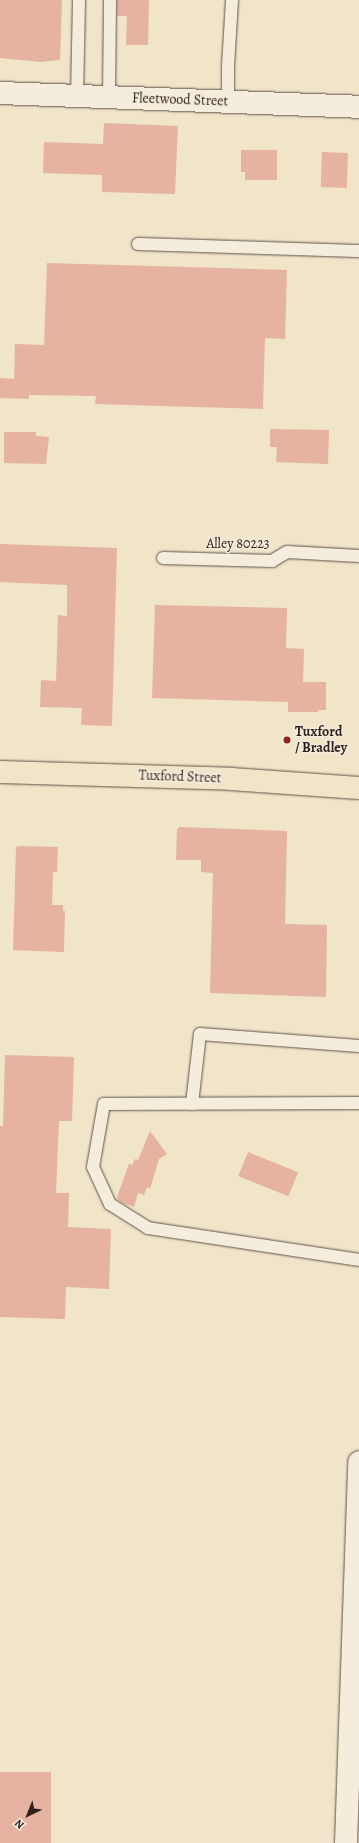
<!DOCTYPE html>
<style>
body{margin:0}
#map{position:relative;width:359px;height:1843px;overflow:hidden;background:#f0e4c9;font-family:Alegreya,serif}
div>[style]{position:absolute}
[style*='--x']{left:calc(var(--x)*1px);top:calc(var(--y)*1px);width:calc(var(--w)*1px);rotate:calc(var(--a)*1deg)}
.building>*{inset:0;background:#e6b2a2;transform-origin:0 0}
.roads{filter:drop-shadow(0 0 1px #5f5249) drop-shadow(0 0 1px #5f5249)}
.lane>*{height:12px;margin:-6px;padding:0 6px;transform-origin:6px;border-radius:6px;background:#f5eddc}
.street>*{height:22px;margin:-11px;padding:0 11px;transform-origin:11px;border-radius:11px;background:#f5eddc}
.primary>*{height:22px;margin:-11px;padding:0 11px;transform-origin:11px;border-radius:11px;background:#f0e4c9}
.dots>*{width:11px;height:11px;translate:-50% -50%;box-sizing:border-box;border:2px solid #f5eddc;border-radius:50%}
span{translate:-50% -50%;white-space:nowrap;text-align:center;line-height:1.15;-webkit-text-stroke:3px #f5eddc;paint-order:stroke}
.street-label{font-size:14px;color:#2f221e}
.poi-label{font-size:14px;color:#2f221e;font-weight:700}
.left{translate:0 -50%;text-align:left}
.north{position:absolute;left:8px;top:1795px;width:40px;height:40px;-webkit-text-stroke:3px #f5eddc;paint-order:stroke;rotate:223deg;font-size:11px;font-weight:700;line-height:16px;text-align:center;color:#2f221e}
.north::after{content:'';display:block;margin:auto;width:14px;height:18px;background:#2f221e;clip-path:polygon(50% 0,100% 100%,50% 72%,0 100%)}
</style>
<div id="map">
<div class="building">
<i style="clip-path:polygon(0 0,62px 0,60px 60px,41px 62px,0 58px)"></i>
<i style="clip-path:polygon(117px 0,149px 0,148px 45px,126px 45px,127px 16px,117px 16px)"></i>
<i style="clip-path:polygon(104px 123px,178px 126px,175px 194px,102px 192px,102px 175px,43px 173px,44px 142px,103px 144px)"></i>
<i style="clip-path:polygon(241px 150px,277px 150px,277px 180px,245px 180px,245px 172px,241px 172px)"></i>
<i style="left:322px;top:152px;width:26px;height:35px;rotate:2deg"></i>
<i style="clip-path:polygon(47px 263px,287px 270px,285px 339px,265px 338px,263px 409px,95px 404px,96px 396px,29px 395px,29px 399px,0 398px,0 378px,14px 379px,15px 344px,44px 345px)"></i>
<i style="clip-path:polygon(270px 429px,329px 430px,328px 464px,276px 462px,277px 447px,270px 447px)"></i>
<i style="clip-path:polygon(4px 432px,36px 432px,36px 436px,49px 437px,46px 464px,4px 463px)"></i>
<i style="clip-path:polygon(0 544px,117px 548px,112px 726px,81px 725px,82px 708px,40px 707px,41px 680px,56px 681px,58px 615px,67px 616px,67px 585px,0 582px)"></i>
<i style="clip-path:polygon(155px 605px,287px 608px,286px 648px,304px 649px,303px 682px,326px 682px,326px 710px,318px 710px,318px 712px,288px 712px,288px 702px,152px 698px)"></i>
<i style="clip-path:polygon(180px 827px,287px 831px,285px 924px,327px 925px,326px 997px,210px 993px,213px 873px,201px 872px,201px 860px,176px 860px,177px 829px)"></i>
<i style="clip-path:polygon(20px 846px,58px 847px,57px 872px,53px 872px,52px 905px,63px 905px,63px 911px,65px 911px,64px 952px,13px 950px,16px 847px)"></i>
<i style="clip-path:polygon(5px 1055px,74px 1057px,72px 1121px,59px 1121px,56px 1193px,69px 1193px,68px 1227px,111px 1229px,109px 1289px,66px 1287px,65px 1319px,0 1317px,0 1126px,3px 1126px)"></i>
<i style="clip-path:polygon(150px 1131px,167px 1154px,159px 1159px,150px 1189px,147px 1187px,144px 1195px,138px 1193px,134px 1207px,120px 1202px,117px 1197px,129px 1164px,132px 1165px,135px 1159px,138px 1160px)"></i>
<i style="left:248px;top:1152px;width:54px;height:26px;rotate:22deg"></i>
<i style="left:0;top:1772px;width:51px;height:71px"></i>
</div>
<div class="roads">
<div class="lane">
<i style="--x:77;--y:96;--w:96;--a:-88.8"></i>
<i style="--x:109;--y:97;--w:97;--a:-89.4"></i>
<i style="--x:228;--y:102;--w:36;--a:-90"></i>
<i style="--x:228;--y:66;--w:66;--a:-86.5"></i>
<i style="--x:138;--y:244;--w:221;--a:1.8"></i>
<i style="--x:163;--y:558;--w:109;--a:1.6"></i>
<i style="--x:272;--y:561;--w:17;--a:-31"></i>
<i style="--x:287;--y:552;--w:72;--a:3.2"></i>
<i style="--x:359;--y:1103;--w:255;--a:179.8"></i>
<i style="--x:104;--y:1104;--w:64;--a:99.9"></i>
<i style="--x:93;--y:1167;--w:41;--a:65.3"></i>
<i style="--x:110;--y:1204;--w:45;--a:32.3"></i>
<i style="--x:148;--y:1228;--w:213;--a:8.6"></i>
<i style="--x:192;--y:1104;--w:70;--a:-83.5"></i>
<i style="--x:200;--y:1034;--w:159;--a:4.3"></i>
</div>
<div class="street">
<i style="--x:0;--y:93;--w:359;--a:2.2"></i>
<i style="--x:346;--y:1843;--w:381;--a:-88"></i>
</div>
<div class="primary">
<i style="--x:0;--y:772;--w:231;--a:1.7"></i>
<i style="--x:231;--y:779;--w:128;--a:4"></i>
</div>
</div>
<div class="dots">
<i style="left:287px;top:740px;background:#8f2418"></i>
</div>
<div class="street-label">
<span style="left:180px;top:100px;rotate:2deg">Fleetwood Street</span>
<span style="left:238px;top:544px">Alley 80223</span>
<span style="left:180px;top:777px;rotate:2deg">Tuxford Street</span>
</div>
<div class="poi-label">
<span class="left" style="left:295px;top:740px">Tuxford<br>/ Bradley</span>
</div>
<div class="north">N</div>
</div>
